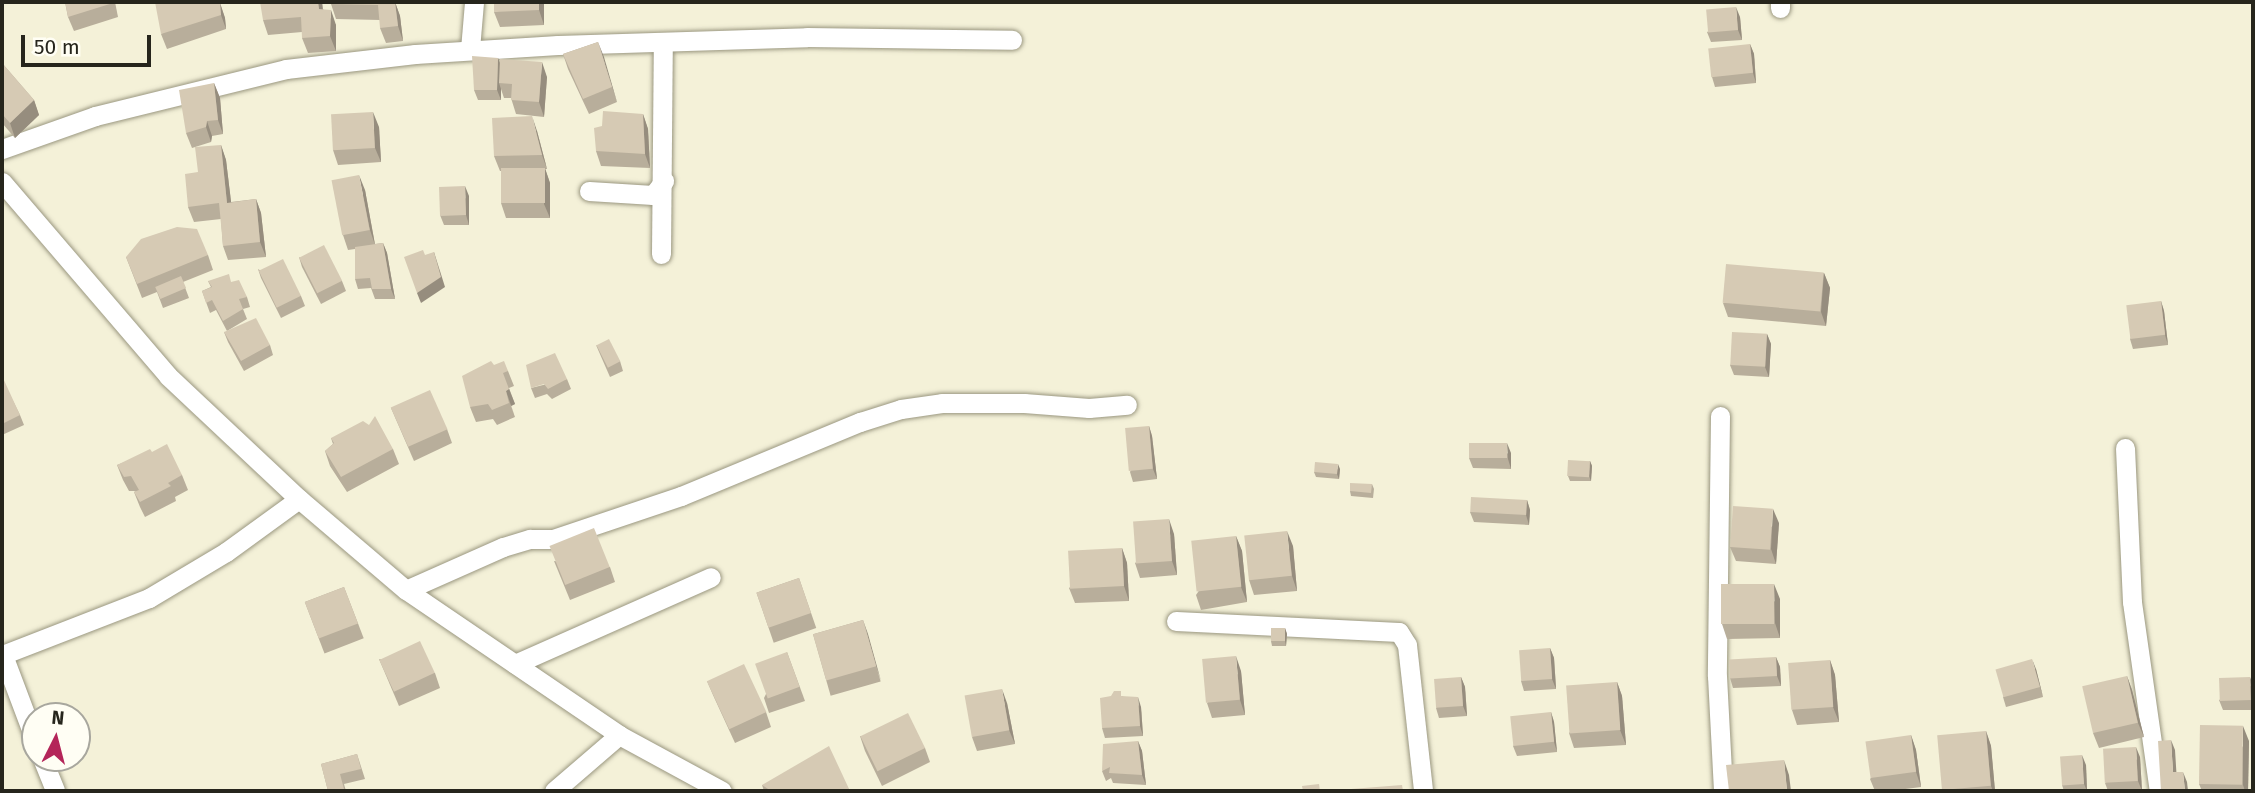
<!DOCTYPE html>
<style>
body{margin:0}
#map{position:relative;width:2255px;height:793px;overflow:hidden;background:#f4f1d8;font-family:"Fira Sans",sans-serif}
div>[style]{position:absolute}
[style*='--x']{left:calc(var(--x)*1px);top:calc(var(--y)*1px);width:calc(var(--w)*1px);rotate:calc(var(--a)*1deg)}
.roads{filter:drop-shadow(0 0 2px #9a9780) drop-shadow(0 0 2px #9a9780)}
.minor>*{height:19px;margin:-9.5px;padding:0 9.5px;transform-origin:9.5px;border-radius:9.5px;background:#fff}
.wall>*{inset:0;background:#b8ae9b;transform-origin:0 0}
.shaded-wall>*{inset:0;background:#968d7e}
.building>*{inset:0;background:#d6cab4;transform-origin:0 0}
span{translate:-50% -50%;white-space:nowrap;text-align:center;line-height:1.15;-webkit-text-stroke:7px #fffef4;paint-order:stroke}
.frame{position:absolute;inset:0;border:4px solid #26251c;pointer-events:none}
.north{position:absolute;left:21px;top:702px;width:70px;height:70px;box-sizing:border-box;background:#fffef4;border:2px solid #a8a79e;border-radius:50%;rotate:6deg;font-size:19px;font-weight:700;line-height:28px;text-align:center;color:#26251c}
.north::after{content:'';display:block;margin:auto;width:24px;height:32px;background:#b42559;clip-path:polygon(50% 0,100% 100%,50% 72%,0 100%)}
.scale{position:absolute;left:21px;top:35px;width:130px;height:32px;box-sizing:border-box;border:4px solid #26251c;border-top:0;padding-left:9px;font-size:21px;line-height:24px;white-space:nowrap;color:#26251c;-webkit-text-stroke:5px #fffef4;paint-order:stroke}
</style>
<div id="map">
<div class="roads">
<div class="minor">
<i style="--x:1780;--y:2;--w:6;--a:90"></i>
<i style="--x:470;--y:49;--w:47;--a:-85.1"></i>
<i style="--x:2;--y:149;--w:99;--a:-19.5"></i>
<i style="--x:95;--y:116;--w:197;--a:-13.8"></i>
<i style="--x:286;--y:69;--w:130;--a:-6.6"></i>
<i style="--x:415;--y:54;--w:143;--a:-3.6"></i>
<i style="--x:558;--y:45;--w:249;--a:-1.8"></i>
<i style="--x:807;--y:37;--w:205;--a:0.8"></i>
<i style="--x:2;--y:182;--w:255;--a:49.4"></i>
<i style="--x:168;--y:376;--w:180;--a:43.2"></i>
<i style="--x:299;--y:499;--w:140;--a:40.4"></i>
<i style="--x:406;--y:590;--w:258;--a:34.2"></i>
<i style="--x:619;--y:735;--w:117;--a:28.5"></i>
<i style="--x:589;--y:191;--w:64;--a:3.6"></i>
<i style="--x:653;--y:195;--w:18;--a:-52"></i>
<i style="--x:661;--y:254;--w:211;--a:-89.5"></i>
<i style="--x:1720;--y:416;--w:260;--a:90.7"></i>
<i style="--x:1717;--y:676;--w:115;--a:87"></i>
<i style="--x:2125;--y:448;--w:154;--a:87.4"></i>
<i style="--x:2132;--y:602;--w:191;--a:81.9"></i>
<i style="--x:406;--y:590;--w:106;--a:-23.9"></i>
<i style="--x:503;--y:547;--w:28;--a:-17"></i>
<i style="--x:530;--y:539;--w:23;--a:0"></i>
<i style="--x:553;--y:539;--w:135;--a:-18.6"></i>
<i style="--x:681;--y:496;--w:194;--a:-22.5"></i>
<i style="--x:860;--y:422;--w:43;--a:-17.6"></i>
<i style="--x:901;--y:409;--w:41;--a:-8.3"></i>
<i style="--x:942;--y:403;--w:82;--a:0"></i>
<i style="--x:1024;--y:403;--w:65;--a:4.4"></i>
<i style="--x:1089;--y:408;--w:38;--a:-5"></i>
<i style="--x:1176;--y:621;--w:223;--a:2.8"></i>
<i style="--x:1399;--y:632;--w:15;--a:58"></i>
<i style="--x:1407;--y:645;--w:147;--a:83.7"></i>
<i style="--x:2;--y:655;--w:158;--a:-21.2"></i>
<i style="--x:149;--y:598;--w:90;--a:-30.9"></i>
<i style="--x:226;--y:552;--w:90;--a:-36"></i>
<i style="--x:3;--y:655;--w:91;--a:69.4"></i>
<i style="--x:515;--y:664;--w:214;--a:-23.9"></i>
<i style="--x:42;--y:758;--w:35;--a:68"></i>
<i style="--x:554;--y:791;--w:86;--a:-40.7"></i>
</div>
</div>
<div class="wall">
<i style="clip-path:polygon(65px 2px,115px 2px,118px 17px,74px 31px,68px 17px)"></i>
<i style="clip-path:polygon(209px 2px,220px 3px,225px 18px,226px 29px,167px 49px,161px 34px)"></i>
<i style="clip-path:polygon(322px 2px,323px 9px,336px 25px,336px 51px,308px 53px,302px 38px,302px 32px,268px 35px,263px 20px)"></i>
<i style="clip-path:polygon(395px 2px,400px 16px,403px 41px,386px 43px,380px 28px,380px 20px,336px 19px,331px 4px)"></i>
<i style="clip-path:polygon(544px 2px,544px 25px,500px 27px,494px 12px)"></i>
<i style="clip-path:polygon(1740px 17px,1742px 40px,1711px 42px,1707px 32px)"></i>
<i style="clip-path:polygon(598px 42px,617px 102px,589px 114px,568px 69px,563px 54px)"></i>
<i style="clip-path:polygon(1750px 44px,1754px 54px,1756px 83px,1715px 87px,1712px 77px)"></i>
<i style="clip-path:polygon(498px 58px,500px 63px,547px 77px,544px 117px,516px 114px,511px 98px,504px 98px,501px 89px,501px 100px,478px 100px,474px 90px)"></i>
<i style="clip-path:polygon(2px 63px,34px 100px,39px 115px,15px 138px,2px 123px)"></i>
<i style="clip-path:polygon(214px 83px,220px 98px,223px 134px,212px 136px,211px 142px,192px 148px,186px 133px)"></i>
<i style="clip-path:polygon(643px 114px,648px 129px,650px 168px,601px 166px,596px 151px)"></i>
<i style="clip-path:polygon(379px 127px,381px 162px,338px 165px,333px 150px)"></i>
<i style="clip-path:polygon(537px 131px,547px 169px,545px 169px,550px 183px,550px 218px,506px 218px,501px 203px,501px 171px,500px 171px,494px 156px)"></i>
<i style="clip-path:polygon(221px 145px,226px 160px,231px 202px,256px 199px,261px 213px,266px 257px,228px 260px,223px 246px,221px 219px,194px 222px,188px 207px,198px 172px)"></i>
<i style="clip-path:polygon(365px 190px,375px 244px,383px 243px,387px 253px,395px 299px,375px 299px,371px 288px,358px 289px,355px 279px,355px 249px,348px 250px,343px 235px)"></i>
<i style="clip-path:polygon(469px 196px,469px 225px,444px 225px,440px 215px)"></i>
<i style="clip-path:polygon(208px 255px,213px 270px,183px 282px,189px 298px,163px 308px,157px 292px,142px 298px,126px 257px)"></i>
<i style="clip-path:polygon(299px 257px,342px 281px,346px 291px,321px 304px,302px 267px)"></i>
<i style="clip-path:polygon(258px 269px,301px 296px,305px 306px,281px 318px,261px 278px)"></i>
<i style="clip-path:polygon(1824px 273px,1830px 288px,1826px 326px,1728px 317px,1723px 303px)"></i>
<i style="clip-path:polygon(208px 281px,232px 282px,247px 297px,250px 307px,243px 309px,247px 319px,227px 331px,216px 310px,210px 313px,202px 291px,211px 287px)"></i>
<i style="clip-path:polygon(2161px 301px,2164px 311px,2168px 345px,2133px 349px,2130px 339px)"></i>
<i style="clip-path:polygon(224px 332px,270px 345px,273px 355px,244px 371px,228px 342px)"></i>
<i style="clip-path:polygon(1767px 334px,1771px 344px,1769px 377px,1734px 375px,1730px 365px)"></i>
<i style="clip-path:polygon(596px 345px,620px 361px,623px 371px,610px 377px)"></i>
<i style="clip-path:polygon(494px 365px,508px 371px,514px 386px,509px 388px,515px 404px,511px 406px,515px 417px,497px 425px,493px 419px,476px 422px,470px 407px)"></i>
<i style="clip-path:polygon(2px 379px,20px 415px,24px 425px,2px 435px)"></i>
<i style="clip-path:polygon(567px 379px,571px 389px,552px 399px,547px 394px,535px 398px,531px 388px)"></i>
<i style="clip-path:polygon(391px 408px,447px 429px,452px 443px,414px 461px)"></i>
<i style="clip-path:polygon(1149px 426px,1152px 436px,1157px 479px,1133px 482px,1130px 472px)"></i>
<i style="clip-path:polygon(331px 438px,393px 449px,399px 464px,347px 492px,330px 466px,325px 451px,333px 444px)"></i>
<i style="clip-path:polygon(152px 452px,182px 475px,188px 490px,175px 497px,176px 501px,145px 517px,140px 507px,134px 492px,136px 491px,129px 491px,123px 480px,117px 465px)"></i>
<i style="clip-path:polygon(1511px 453px,1511px 469px,1473px 468px,1469px 458px)"></i>
<i style="clip-path:polygon(1590px 461px,1592px 466px,1591px 481px,1570px 481px,1568px 476px)"></i>
<i style="clip-path:polygon(1340px 469px,1339px 479px,1316px 477px,1314px 472px)"></i>
<i style="clip-path:polygon(1372px 484px,1374px 489px,1373px 498px,1351px 496px,1350px 491px)"></i>
<i style="clip-path:polygon(1527px 500px,1530px 510px,1529px 525px,1474px 522px,1470px 512px)"></i>
<i style="clip-path:polygon(1779px 523px,1776px 564px,1736px 561px,1730px 547px)"></i>
<i style="clip-path:polygon(1174px 534px,1177px 575px,1140px 578px,1135px 563px)"></i>
<i style="clip-path:polygon(1236px 536px,1242px 551px,1247px 602px,1201px 610px,1196px 595px)"></i>
<i style="clip-path:polygon(1293px 546px,1297px 591px,1254px 595px,1249px 580px)"></i>
<i style="clip-path:polygon(1122px 548px,1127px 563px,1129px 601px,1075px 603px,1069px 588px)"></i>
<i style="clip-path:polygon(554px 561px,610px 567px,615px 582px,570px 600px)"></i>
<i style="left:799px;top:578px;width:53px;height:45px;rotate:71deg"></i>
<i style="left:344px;top:587px;width:55px;height:42px;rotate:69deg"></i>
<i style="clip-path:polygon(1780px 599px,1780px 638px,1727px 639px,1722px 624px)"></i>
<i style="left:863px;top:620px;width:64px;height:52px;rotate:74deg"></i>
<i style="clip-path:polygon(1285px 628px,1287px 634px,1286px 646px,1272px 646px,1271px 641px)"></i>
<i style="clip-path:polygon(1550px 648px,1554px 658px,1556px 689px,1524px 691px,1521px 681px)"></i>
<i style="clip-path:polygon(787px 652px,805px 701px,769px 713px,764px 698px)"></i>
<i style="clip-path:polygon(1776px 657px,1780px 667px,1781px 686px,1733px 688px,1730px 678px)"></i>
<i style="clip-path:polygon(379px 659px,435px 673px,440px 688px,399px 706px)"></i>
<i style="clip-path:polygon(1830px 660px,1835px 675px,1839px 722px,1797px 725px,1792px 710px)"></i>
<i style="clip-path:polygon(2036px 669px,2043px 697px,2006px 707px,2003px 697px)"></i>
<i style="clip-path:polygon(1241px 671px,1245px 715px,1212px 718px,1207px 703px)"></i>
<i style="clip-path:polygon(2127px 676px,2132px 690px,2144px 737px,2099px 748px,2093px 733px)"></i>
<i style="clip-path:polygon(1461px 677px,1465px 687px,1467px 716px,1439px 718px,1436px 708px)"></i>
<i style="clip-path:polygon(707px 681px,766px 712px,771px 727px,735px 743px,713px 695px)"></i>
<i style="clip-path:polygon(1617px 682px,1622px 696px,1626px 745px,1574px 748px,1569px 733px)"></i>
<i style="clip-path:polygon(2253px 685px,2253px 710px,2223px 710px,2219px 700px)"></i>
<i style="clip-path:polygon(1111px 696px,1122px 696px,1141px 707px,1143px 736px,1105px 738px,1102px 728px)"></i>
<i style="clip-path:polygon(1007px 703px,1015px 744px,977px 751px,972px 737px)"></i>
<i style="clip-path:polygon(1551px 712px,1554px 722px,1557px 752px,1517px 756px,1513px 746px)"></i>
<i style="clip-path:polygon(1986px 731px,1991px 746px,1995px 791px,1943px 791px)"></i>
<i style="clip-path:polygon(1911px 735px,1916px 750px,1921px 787px,1890px 791px,1875px 791px,1870px 779px)"></i>
<i style="clip-path:polygon(860px 736px,925px 748px,930px 762px,882px 786px,865px 751px)"></i>
<i style="clip-path:polygon(1138px 741px,1142px 751px,1146px 785px,1113px 783px,1111px 778px,1106px 781px,1102px 771px)"></i>
<i style="clip-path:polygon(2249px 741px,2248px 791px,2202px 791px,2199px 784px)"></i>
<i style="clip-path:polygon(357px 754px,365px 779px,344px 784px,346px 791px,328px 791px,321px 764px)"></i>
<i style="clip-path:polygon(2140px 757px,2142px 791px,2108px 791px,2105px 783px)"></i>
<i style="clip-path:polygon(2086px 765px,2087px 791px,2064px 791px,2062px 785px)"></i>
<i style="clip-path:polygon(762px 785px,850px 791px,764px 791px)"></i>
</div>
<div class="shaded-wall">
<i style="clip-path:polygon(318px 2px,322px 2px,324px 24px,319px 9px)"></i>
<i style="clip-path:polygon(395px 2px,400px 16px,403px 41px,398px 26px)"></i>
<i style="clip-path:polygon(539px 2px,544px 2px,544px 25px,539px 10px)"></i>
<i style="clip-path:polygon(220px 3px,225px 18px,226px 29px,221px 15px)"></i>
<i style="clip-path:polygon(1736px 7px,1740px 17px,1742px 40px,1738px 30px)"></i>
<i style="clip-path:polygon(331px 10px,336px 25px,336px 51px,330px 36px)"></i>
<i style="clip-path:polygon(598px 42px,604px 57px,617px 102px,612px 87px)"></i>
<i style="clip-path:polygon(1750px 44px,1754px 54px,1756px 83px,1753px 73px)"></i>
<i style="clip-path:polygon(498px 58px,502px 68px,499px 83px,501px 89px,501px 100px,497px 90px)"></i>
<i style="clip-path:polygon(542px 62px,547px 77px,544px 117px,539px 102px)"></i>
<i style="clip-path:polygon(214px 83px,220px 98px,223px 134px,218px 120px)"></i>
<i style="clip-path:polygon(34px 100px,39px 115px,15px 138px,10px 123px)"></i>
<i style="clip-path:polygon(373px 112px,379px 127px,381px 162px,375px 148px)"></i>
<i style="clip-path:polygon(643px 114px,648px 129px,650px 168px,645px 154px)"></i>
<i style="clip-path:polygon(532px 116px,537px 131px,547px 169px,542px 155px)"></i>
<i style="clip-path:polygon(207px 121px,212px 136px,211px 142px,206px 127px)"></i>
<i style="clip-path:polygon(221px 145px,226px 160px,233px 218px,227px 203px)"></i>
<i style="clip-path:polygon(545px 168px,550px 183px,550px 218px,544px 204px)"></i>
<i style="clip-path:polygon(359px 175px,365px 190px,375px 245px,370px 230px)"></i>
<i style="clip-path:polygon(465px 186px,469px 196px,469px 225px,466px 215px)"></i>
<i style="clip-path:polygon(256px 199px,261px 213px,266px 257px,260px 242px)"></i>
<i style="clip-path:polygon(383px 243px,387px 253px,395px 299px,391px 289px)"></i>
<i style="clip-path:polygon(434px 252px,445px 287px,421px 303px,417px 293px)"></i>
<i style="clip-path:polygon(1824px 273px,1830px 288px,1826px 326px,1821px 312px)"></i>
<i style="clip-path:polygon(2161px 301px,2164px 311px,2168px 345px,2165px 335px)"></i>
<i style="clip-path:polygon(1767px 334px,1771px 344px,1769px 377px,1765px 367px)"></i>
<i style="clip-path:polygon(509px 389px,515px 404px,511px 406px,515px 417px,506px 391px)"></i>
<i style="clip-path:polygon(1149px 426px,1152px 436px,1157px 479px,1153px 469px)"></i>
<i style="clip-path:polygon(1507px 443px,1511px 453px,1511px 469px,1508px 459px)"></i>
<i style="clip-path:polygon(1590px 461px,1592px 466px,1591px 481px,1589px 476px)"></i>
<i style="clip-path:polygon(1338px 464px,1340px 469px,1339px 479px,1337px 474px)"></i>
<i style="clip-path:polygon(1527px 500px,1530px 510px,1529px 525px,1526px 515px)"></i>
<i style="clip-path:polygon(1773px 509px,1779px 523px,1776px 564px,1771px 549px)"></i>
<i style="clip-path:polygon(1169px 519px,1174px 534px,1177px 575px,1172px 561px)"></i>
<i style="clip-path:polygon(1287px 531px,1293px 546px,1297px 591px,1292px 576px)"></i>
<i style="clip-path:polygon(1236px 536px,1242px 551px,1247px 602px,1241px 587px)"></i>
<i style="clip-path:polygon(1122px 548px,1127px 563px,1129px 601px,1124px 586px)"></i>
<i style="clip-path:polygon(1774px 584px,1780px 599px,1780px 638px,1775px 623px)"></i>
<i style="clip-path:polygon(863px 620px,868px 634px,881px 681px,876px 666px)"></i>
<i style="clip-path:polygon(1285px 628px,1287px 634px,1286px 646px,1285px 641px)"></i>
<i style="clip-path:polygon(1550px 648px,1554px 658px,1556px 689px,1552px 679px)"></i>
<i style="clip-path:polygon(1236px 656px,1241px 671px,1245px 715px,1240px 700px)"></i>
<i style="clip-path:polygon(1776px 657px,1780px 667px,1781px 686px,1777px 676px)"></i>
<i style="clip-path:polygon(2032px 659px,2036px 669px,2043px 697px,2040px 687px)"></i>
<i style="clip-path:polygon(1830px 660px,1835px 675px,1839px 722px,1833px 707px)"></i>
<i style="clip-path:polygon(2127px 676px,2132px 690px,2144px 737px,2138px 723px)"></i>
<i style="clip-path:polygon(1461px 677px,1465px 687px,1467px 716px,1463px 706px)"></i>
<i style="clip-path:polygon(2250px 677px,2253px 685px,2253px 707px,2251px 700px)"></i>
<i style="clip-path:polygon(1617px 682px,1622px 696px,1626px 745px,1620px 730px)"></i>
<i style="clip-path:polygon(1002px 689px,1007px 703px,1015px 744px,1009px 730px)"></i>
<i style="clip-path:polygon(1138px 697px,1141px 707px,1143px 736px,1140px 726px)"></i>
<i style="clip-path:polygon(1551px 712px,1554px 722px,1557px 752px,1554px 742px)"></i>
<i style="clip-path:polygon(2243px 726px,2249px 741px,2248px 791px,2245px 791px,2243px 785px)"></i>
<i style="clip-path:polygon(1986px 731px,1991px 746px,1995px 791px,1993px 791px,1991px 786px)"></i>
<i style="clip-path:polygon(1911px 735px,1916px 750px,1921px 787px,1916px 772px)"></i>
<i style="clip-path:polygon(2171px 740px,2175px 750px,2177px 782px,2173px 772px)"></i>
<i style="clip-path:polygon(1138px 741px,1142px 751px,1146px 785px,1142px 775px)"></i>
<i style="clip-path:polygon(2136px 747px,2140px 757px,2142px 791px,2138px 781px)"></i>
<i style="clip-path:polygon(2082px 755px,2086px 765px,2087px 791px,2084px 784px)"></i>
<i style="clip-path:polygon(1784px 760px,1789px 775px,1791px 791px,1787px 791px)"></i>
<i style="clip-path:polygon(2183px 772px,2187px 782px,2188px 791px,2185px 791px)"></i>
</div>
<div class="building">
<i style="clip-path:polygon(65px 2px,113px 2px,113px 3px,68px 17px)"></i>
<i style="clip-path:polygon(155px 2px,209px 2px,220px 3px,221px 15px,161px 34px)"></i>
<i style="clip-path:polygon(260px 2px,318px 2px,319px 9px,331px 10px,330px 36px,302px 38px,301px 17px,263px 20px)"></i>
<i style="clip-path:polygon(330px 2px,385px 2px,385px 3px,395px 2px,398px 26px,380px 28px,378px 5px,331px 4px)"></i>
<i style="clip-path:polygon(494px 2px,539px 2px,539px 10px,494px 12px)"></i>
<i style="left:1736px;top:7px;width:23px;height:30px;rotate:85deg"></i>
<i style="clip-path:polygon(598px 42px,612px 87px,583px 99px,563px 54px)"></i>
<i style="left:1750px;top:44px;width:29px;height:42px;rotate:84deg"></i>
<i style="clip-path:polygon(472px 56px,498px 58px,497px 90px,474px 90px)"></i>
<i style="clip-path:polygon(500px 59px,542px 62px,539px 102px,511px 100px,512px 84px,499px 83px)"></i>
<i style="clip-path:polygon(2px 63px,34px 100px,10px 123px,2px 114px)"></i>
<i style="clip-path:polygon(214px 83px,218px 120px,207px 121px,206px 127px,186px 133px,179px 90px)"></i>
<i style="clip-path:polygon(603px 111px,643px 114px,645px 154px,596px 151px,594px 128px,602px 126px)"></i>
<i style="left:373px;top:112px;width:36px;height:42px;rotate:87deg"></i>
<i style="clip-path:polygon(532px 116px,542px 155px,494px 156px,492px 118px)"></i>
<i style="clip-path:polygon(221px 145px,227px 203px,256px 199px,260px 242px,223px 246px,219px 203px,188px 207px,185px 174px,198px 172px,195px 147px)"></i>
<i style="left:501px;top:168px;width:44px;height:35px"></i>
<i style="left:359px;top:175px;width:56px;height:28px;rotate:79deg"></i>
<i style="left:465px;top:186px;width:29px;height:26px;rotate:88deg"></i>
<i style="clip-path:polygon(177px 227px,197px 229px,208px 255px,137px 284px,126px 257px,141px 239px)"></i>
<i style="clip-path:polygon(383px 243px,391px 289px,372px 289px,370px 278px,355px 279px,355px 247px)"></i>
<i style="left:324px;top:245px;width:40px;height:28px;rotate:63deg"></i>
<i style="clip-path:polygon(423px 250px,425px 255px,434px 252px,441px 277px,417px 293px,404px 257px)"></i>
<i style="left:283px;top:259px;width:41px;height:27px;rotate:64deg"></i>
<i style="left:1726px;top:264px;width:98px;height:39px;rotate:5deg"></i>
<i style="clip-path:polygon(229px 274px,231px 282px,239px 280px,247px 297px,239px 299px,243px 309px,223px 321px,212px 300px,206px 303px,202px 291px,212px 287px,208px 281px)"></i>
<i style="left:181px;top:276px;width:13px;height:28px;rotate:67deg"></i>
<i style="left:2161px;top:301px;width:34px;height:35px;rotate:83deg"></i>
<i style="clip-path:polygon(256px 318px,270px 345px,241px 361px,224px 332px)"></i>
<i style="left:1732px;top:332px;width:35px;height:33px;rotate:3deg"></i>
<i style="left:609px;top:339px;width:25px;height:14px;rotate:63deg"></i>
<i style="clip-path:polygon(555px 353px,567px 379px,548px 389px,544px 384px,531px 388px,526px 365px)"></i>
<i style="clip-path:polygon(491px 361px,494px 365px,504px 361px,508px 371px,503px 373px,509px 389px,506px 391px,509px 403px,492px 410px,488px 404px,470px 407px,462px 376px)"></i>
<i style="clip-path:polygon(3px 378px,20px 415px,2px 424px,2px 379px)"></i>
<i style="left:430px;top:390px;width:43px;height:43px;rotate:66deg"></i>
<i style="clip-path:polygon(375px 416px,393px 449px,341px 477px,325px 451px,334px 443px,331px 438px,363px 421px,369px 425px)"></i>
<i style="left:1149px;top:426px;width:43px;height:24px;rotate:85deg"></i>
<i style="left:1469px;top:443px;width:38px;height:15px"></i>
<i style="clip-path:polygon(167px 444px,182px 475px,168px 483px,171px 486px,140px 502px,134px 492px,139px 490px,131px 476px,124px 477px,117px 465px,150px 449px,152px 452px)"></i>
<i style="left:1568px;top:460px;width:22px;height:16px;rotate:3deg"></i>
<i style="left:1315px;top:462px;width:23px;height:10px;rotate:5deg"></i>
<i style="clip-path:polygon(1350px 483px,1372px 484px,1371px 493px,1350px 491px)"></i>
<i style="left:1471px;top:497px;width:56px;height:15px;rotate:3deg"></i>
<i style="left:1733px;top:506px;width:40px;height:41px;rotate:4deg"></i>
<i style="left:1169px;top:519px;width:42px;height:36px;rotate:86deg"></i>
<i style="left:594px;top:528px;width:42px;height:48px;rotate:68deg"></i>
<i style="left:1287px;top:531px;width:45px;height:43px;rotate:84deg"></i>
<i style="left:1236px;top:536px;width:51px;height:45px;rotate:84deg"></i>
<i style="left:1122px;top:548px;width:38px;height:54px;rotate:87deg"></i>
<i style="left:799px;top:578px;width:37px;height:45px;rotate:71deg"></i>
<i style="left:1721px;top:584px;width:53px;height:40px"></i>
<i style="left:344px;top:587px;width:39px;height:42px;rotate:69deg"></i>
<i style="left:863px;top:620px;width:48px;height:52px;rotate:74deg"></i>
<i style="left:1271px;top:628px;width:14px;height:13px"></i>
<i style="left:420px;top:641px;width:35px;height:45px;rotate:65deg"></i>
<i style="left:1550px;top:648px;width:31px;height:31px;rotate:86deg"></i>
<i style="left:787px;top:652px;width:37px;height:34px;rotate:70deg"></i>
<i style="left:1236px;top:656px;width:44px;height:34px;rotate:85deg"></i>
<i style="left:1776px;top:657px;width:19px;height:47px;rotate:87deg"></i>
<i style="left:2032px;top:659px;width:29px;height:38px;rotate:74deg"></i>
<i style="left:1830px;top:660px;width:47px;height:42px;rotate:86deg"></i>
<i style="left:744px;top:664px;width:53px;height:41px;rotate:65deg"></i>
<i style="left:2127px;top:676px;width:48px;height:46px;rotate:77deg"></i>
<i style="left:1461px;top:677px;width:29px;height:27px;rotate:86deg"></i>
<i style="left:2250px;top:677px;width:23px;height:31px;rotate:88deg"></i>
<i style="left:1617px;top:682px;width:48px;height:51px;rotate:86deg"></i>
<i style="left:1002px;top:689px;width:42px;height:38px;rotate:80deg"></i>
<i style="clip-path:polygon(1114px 691px,1121px 691px,1121px 696px,1138px 697px,1140px 726px,1102px 728px,1100px 698px,1111px 696px)"></i>
<i style="left:1551px;top:712px;width:30px;height:41px;rotate:84deg"></i>
<i style="left:908px;top:713px;width:39px;height:53px;rotate:64deg"></i>
<i style="left:2200px;top:725px;width:43px;height:59px;rotate:1deg"></i>
<i style="left:1986px;top:731px;width:55px;height:49px;rotate:85deg"></i>
<i style="left:1911px;top:735px;width:37px;height:46px;rotate:82deg"></i>
<i style="clip-path:polygon(2171px 740px,2173px 772px,2183px 772px,2185px 791px,2161px 791px,2158px 741px)"></i>
<i style="clip-path:polygon(1138px 741px,1142px 775px,1109px 773px,1110px 767px,1102px 771px,1103px 744px)"></i>
<i style="clip-path:polygon(829px 746px,850px 791px,771px 791px,762px 785px)"></i>
<i style="left:2136px;top:747px;width:34px;height:33px;rotate:87deg"></i>
<i style="clip-path:polygon(357px 754px,361px 769px,340px 774px,344px 789px,337px 791px,328px 791px,321px 764px)"></i>
<i style="left:2082px;top:755px;width:29px;height:22px;rotate:86deg"></i>
<i style="clip-path:polygon(1784px 760px,1787px 791px,1729px 791px,1726px 765px)"></i>
<i style="clip-path:polygon(1319px 784px,1320px 791px,1303px 791px,1302px 786px)"></i>
<i style="clip-path:polygon(1402px 785px,1403px 791px,1351px 791px,1351px 789px)"></i>
<i style="clip-path:polygon(1167px 789px,1196px 790px,1196px 791px,1167px 791px)"></i>
</div>
<div class="frame"></div>
<div class="north">N</div>
<div class="scale">50 m</div>
</div>
